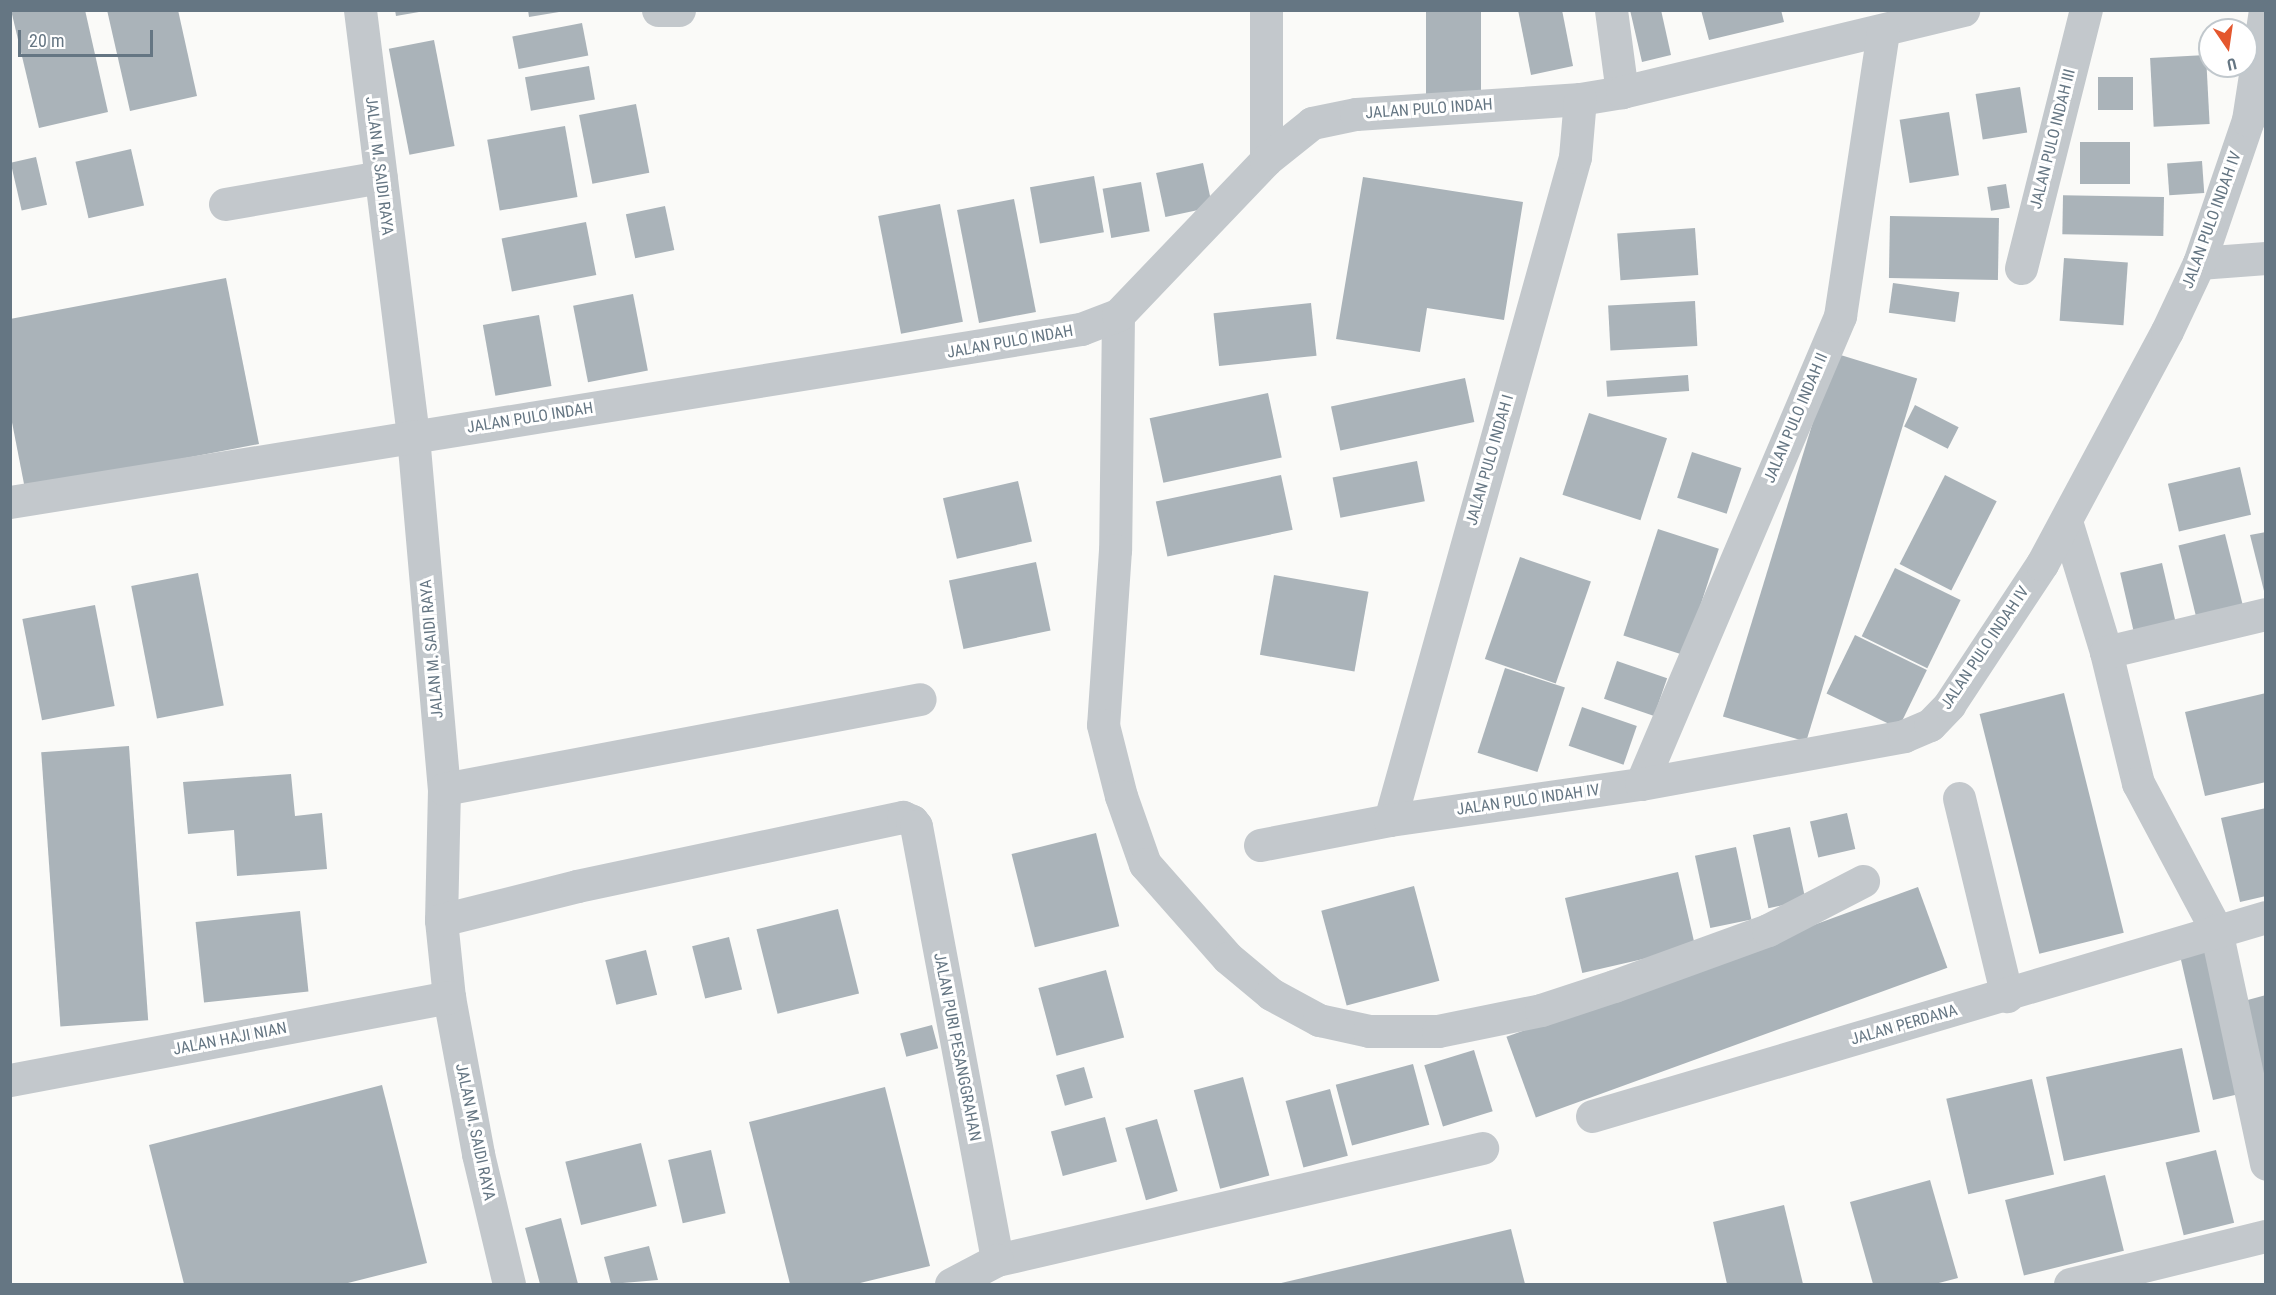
<!DOCTYPE html>
<style>
body{margin:0}
#map{position:relative;width:2276px;height:1295px;overflow:hidden;background:#fafaf8;font-family:"Roboto Condensed",sans-serif}
div>[style]{position:absolute}
[style*='--x']{left:calc(var(--x)*1px);top:calc(var(--y)*1px);width:calc(var(--w)*1px);rotate:calc(var(--a)*1deg)}
.building>*{inset:0;background:#aab3b9;transform-origin:0 0}
.minor>*{height:33px;margin:-16.5px;padding:0 16.5px;transform-origin:16.5px;border-radius:16.5px;background:#c3c8cc}
span{translate:-50% -50%;white-space:nowrap;text-align:center;line-height:1.15;-webkit-text-stroke:6px #fff;paint-order:stroke}
.street-label{font-size:16px;color:#657683}
.frame{position:absolute;inset:0;border:12px solid #657683;pointer-events:none}
.north{position:absolute;left:2198px;top:18px;width:60px;height:60px;box-sizing:border-box;background:#fff;border:2px solid #c1c8cd;border-radius:50%;rotate:167deg;font-size:16px;font-weight:700;line-height:24px;text-align:center;color:#657683}
.north::after{content:'';display:block;margin:auto;width:21px;height:27px;background:#e4572e;clip-path:polygon(50% 0,100% 100%,50% 72%,0 100%)}
.scale{position:absolute;left:18px;top:30px;width:135px;height:27px;box-sizing:border-box;border:3px solid #657683;border-top:0;padding-left:8px;font-size:18px;line-height:21px;white-space:nowrap;color:#657683;-webkit-text-stroke:4px #fff;paint-order:stroke}
</style>
<div id="map">
<div class="building">
<i style="clip-path:polygon(11px 10px,85px 10px,108px 112px,39px 128px)"></i>
<i style="clip-path:polygon(107px 10px,178px 10px,197px 96px,130px 111px)"></i>
<i style="clip-path:polygon(395px 10px,419px 10px,419px 12px,396px 16px)"></i>
<i style="clip-path:polygon(528px 10px,559px 10px,559px 12px,529px 17px)"></i>
<i style="left:1426px;top:10px;width:55px;height:86px"></i>
<i style="clip-path:polygon(1518px 10px,1562px 10px,1573px 66px,1531px 75px)"></i>
<i style="clip-path:polygon(1630px 10px,1661px 10px,1671px 55px,1642px 62px)"></i>
<i style="clip-path:polygon(1701px 10px,1781px 10px,1784px 22px,1709px 40px)"></i>
<i style="left:582px;top:23px;width:33px;height:71px;rotate:79deg"></i>
<i style="left:434px;top:40px;width:108px;height:46px;rotate:79deg"></i>
<i style="left:2206px;top:55px;width:69px;height:56px;rotate:87deg"></i>
<i style="left:589px;top:66px;width:34px;height:65px;rotate:80deg"></i>
<i style="left:2133px;top:77px;width:33px;height:35px;rotate:90deg"></i>
<i style="left:2020px;top:87px;width:46px;height:45px;rotate:81deg"></i>
<i style="left:636px;top:104px;width:70px;height:58px;rotate:79deg"></i>
<i style="left:1949px;top:112px;width:64px;height:50px;rotate:81deg"></i>
<i style="left:565px;top:126px;width:72px;height:79px;rotate:80deg"></i>
<i style="left:2080px;top:142px;width:50px;height:42px"></i>
<i style="left:131px;top:149px;width:58px;height:57px;rotate:77deg"></i>
<i style="left:36px;top:157px;width:49px;height:26px;rotate:77deg"></i>
<i style="left:2202px;top:161px;width:32px;height:35px;rotate:86deg"></i>
<i style="left:1203px;top:163px;width:45px;height:48px;rotate:78deg"></i>
<i style="left:1094px;top:176px;width:57px;height:65px;rotate:80deg"></i>
<i style="clip-path:polygon(1363px 177px,1523px 202px,1504px 320px,1427px 308px,1420px 352px,1336px 339px)"></i>
<i style="left:1141px;top:182px;width:50px;height:39px;rotate:80deg"></i>
<i style="left:2006px;top:184px;width:24px;height:19px;rotate:81deg"></i>
<i style="left:2164px;top:197px;width:39px;height:101px;rotate:91deg"></i>
<i style="left:1014px;top:199px;width:115px;height:58px;rotate:79deg"></i>
<i style="left:940px;top:204px;width:120px;height:63px;rotate:79deg"></i>
<i style="left:665px;top:206px;width:45px;height:40px;rotate:78deg"></i>
<i style="left:1890px;top:216px;width:109px;height:62px;rotate:1deg"></i>
<i style="left:586px;top:222px;width:54px;height:86px;rotate:79deg"></i>
<i style="left:1695px;top:228px;width:47px;height:78px;rotate:86deg"></i>
<i style="left:2064px;top:258px;width:64px;height:63px;rotate:4deg"></i>
<i style="clip-path:polygon(226px 278px,259px 444px,25px 489px,10px 412px,10px 319px)"></i>
<i style="left:1893px;top:283px;width:67px;height:30px;rotate:8deg"></i>
<i style="left:633px;top:294px;width:78px;height:61px;rotate:79deg"></i>
<i style="left:1695px;top:301px;width:45px;height:87px;rotate:87deg"></i>
<i style="left:1311px;top:303px;width:53px;height:98px;rotate:84deg"></i>
<i style="left:539px;top:315px;width:72px;height:57px;rotate:80deg"></i>
<i style="left:1834px;top:353px;width:87px;height:380px;rotate:17deg"></i>
<i style="left:1688px;top:375px;width:16px;height:82px;rotate:86deg"></i>
<i style="left:1465px;top:378px;width:45px;height:137px;rotate:78deg"></i>
<i style="left:1268px;top:393px;width:66px;height:121px;rotate:78deg"></i>
<i style="left:1915px;top:405px;width:49px;height:24px;rotate:27deg"></i>
<i style="left:1589px;top:413px;width:82px;height:86px;rotate:18deg"></i>
<i style="left:1692px;top:452px;width:52px;height:48px;rotate:18deg"></i>
<i style="left:1417px;top:461px;width:41px;height:86px;rotate:79deg"></i>
<i style="left:2240px;top:467px;width:49px;height:74px;rotate:77deg"></i>
<i style="left:1281px;top:475px;width:56px;height:128px;rotate:78deg"></i>
<i style="left:1945px;top:475px;width:58px;height:100px;rotate:27deg"></i>
<i style="left:1018px;top:481px;width:62px;height:77px;rotate:77deg"></i>
<i style="left:1658px;top:529px;width:64px;height:112px;rotate:18deg"></i>
<i style="clip-path:polygon(2266px 532px,2266px 594px,2265px 595px,2250px 535px)"></i>
<i style="left:2225px;top:534px;width:73px;height:48px;rotate:76deg"></i>
<i style="left:1520px;top:557px;width:75px;height:108px;rotate:19deg"></i>
<i style="left:1036px;top:562px;width:70px;height:89px;rotate:78deg"></i>
<i style="left:2162px;top:563px;width:63px;height:43px;rotate:77deg"></i>
<i style="left:1895px;top:568px;width:73px;height:76px;rotate:26deg"></i>
<i style="left:198px;top:573px;width:135px;height:68px;rotate:79deg"></i>
<i style="left:1274px;top:575px;width:96px;height:81px;rotate:10deg"></i>
<i style="left:95px;top:605px;width:103px;height:74px;rotate:79deg"></i>
<i style="left:1855px;top:635px;width:80px;height:65px;rotate:26deg"></i>
<i style="left:1617px;top:661px;width:53px;height:40px;rotate:19deg"></i>
<i style="left:1505px;top:668px;width:63px;height:89px;rotate:18deg"></i>
<i style="left:2064px;top:693px;width:247px;height:87px;rotate:76deg"></i>
<i style="clip-path:polygon(2266px 693px,2266px 782px,2205px 796px,2185px 712px)"></i>
<i style="left:1582px;top:707px;width:58px;height:41px;rotate:19deg"></i>
<i style="left:129px;top:746px;width:275px;height:88px;rotate:86deg"></i>
<i style="clip-path:polygon(291px 774px,295px 816px,322px 813px,327px 869px,237px 876px,234px 830px,188px 834px,183px 782px)"></i>
<i style="clip-path:polygon(2266px 808px,2266px 896px,2240px 902px,2221px 818px)"></i>
<i style="left:1847px;top:813px;width:37px;height:38px;rotate:77deg"></i>
<i style="left:1790px;top:827px;width:75px;height:38px;rotate:78deg"></i>
<i style="left:1096px;top:833px;width:96px;height:87px;rotate:76deg"></i>
<i style="left:1736px;top:847px;width:74px;height:42px;rotate:78deg"></i>
<i style="left:1678px;top:872px;width:77px;height:116px;rotate:77deg"></i>
<i style="left:1414px;top:886px;width:98px;height:96px;rotate:75deg"></i>
<i style="left:1918px;top:887px;width:86px;height:438px;rotate:70deg"></i>
<i style="left:838px;top:909px;width:87px;height:84px;rotate:76deg"></i>
<i style="left:300px;top:911px;width:81px;height:105px;rotate:84deg"></i>
<i style="left:729px;top:937px;width:54px;height:38px;rotate:76deg"></i>
<i style="clip-path:polygon(2209px 943px,2248px 1092px,2213px 1100px,2179px 951px)"></i>
<i style="left:646px;top:950px;width:46px;height:42px;rotate:76deg"></i>
<i style="left:1106px;top:970px;width:70px;height:70px;rotate:75deg"></i>
<i style="clip-path:polygon(2266px 995px,2266px 1079px,2265px 1080px,2244px 1001px)"></i>
<i style="left:932px;top:1025px;width:24px;height:33px;rotate:75deg"></i>
<i style="left:2182px;top:1048px;width:86px;height:139px;rotate:78deg"></i>
<i style="left:1474px;top:1050px;width:64px;height:52px;rotate:73deg"></i>
<i style="left:1413px;top:1064px;width:63px;height:80px;rotate:75deg"></i>
<i style="left:1084px;top:1067px;width:32px;height:29px;rotate:74deg"></i>
<i style="left:1243px;top:1077px;width:102px;height:51px;rotate:75deg"></i>
<i style="left:2032px;top:1079px;width:98px;height:88px;rotate:77deg"></i>
<i style="clip-path:polygon(382px 1085px,427px 1263px,344px 1284px,184px 1284px,149px 1145px)"></i>
<i style="clip-path:polygon(885px 1087px,930px 1266px,856px 1284px,790px 1284px,749px 1122px)"></i>
<i style="left:1330px;top:1089px;width:69px;height:46px;rotate:75deg"></i>
<i style="left:1105px;top:1117px;width:46px;height:56px;rotate:75deg"></i>
<i style="left:1157px;top:1119px;width:75px;height:33px;rotate:74deg"></i>
<i style="left:641px;top:1143px;width:65px;height:78px;rotate:76deg"></i>
<i style="left:711px;top:1150px;width:65px;height:44px;rotate:77deg"></i>
<i style="left:2216px;top:1150px;width:75px;height:52px;rotate:76deg"></i>
<i style="left:2105px;top:1175px;width:78px;height:103px;rotate:76deg"></i>
<i style="clip-path:polygon(1930px 1180px,1958px 1278px,1935px 1284px,1873px 1284px,1850px 1202px)"></i>
<i style="clip-path:polygon(1784px 1205px,1803px 1284px,1727px 1284px,1713px 1222px)"></i>
<i style="clip-path:polygon(561px 1218px,578px 1284px,540px 1284px,525px 1228px)"></i>
<i style="clip-path:polygon(1511px 1229px,1525px 1284px,1277px 1284px)"></i>
<i style="clip-path:polygon(649px 1246px,658px 1280px,611px 1284px,604px 1257px)"></i>
</div>
<div class="minor">
<i style="--x:360;--y:10;--w:429;--a:82.9"></i>
<i style="--x:413;--y:436;--w:354;--a:85"></i>
<i style="--x:444;--y:789;--w:131;--a:91.3"></i>
<i style="--x:441;--y:920;--w:77;--a:84.1"></i>
<i style="--x:449;--y:997;--w:160;--a:79.5"></i>
<i style="--x:478;--y:1154;--w:134;--a:76.6"></i>
<i style="--x:658;--y:10;--w:21;--a:0"></i>
<i style="--x:1611;--y:10;--w:83;--a:82.4"></i>
<i style="--x:1266;--y:160;--w:150;--a:-90"></i>
<i style="--x:225;--y:204;--w:158;--a:-9.8"></i>
<i style="--x:2199;--y:263;--w:67;--a:-4.3"></i>
<i style="--x:2021;--y:268;--w:266;--a:-75.9"></i>
<i style="--x:1118;--y:315;--w:235;--a:90.7"></i>
<i style="--x:1115;--y:550;--w:175;--a:93.9"></i>
<i style="--x:1103;--y:725;--w:73;--a:75.8"></i>
<i style="--x:1121;--y:796;--w:72;--a:70.6"></i>
<i style="--x:1145;--y:864;--w:125;--a:48.6"></i>
<i style="--x:1228;--y:958;--w:56;--a:39.9"></i>
<i style="--x:1271;--y:994;--w:55;--a:28.4"></i>
<i style="--x:1319;--y:1020;--w:51;--a:12.4"></i>
<i style="--x:1369;--y:1031;--w:69;--a:0"></i>
<i style="--x:1438;--y:1031;--w:105;--a:-11.5"></i>
<i style="--x:1541;--y:1010;--w:77;--a:-18.2"></i>
<i style="--x:1614;--y:986;--w:164;--a:-20"></i>
<i style="--x:1768;--y:930;--w:107;--a:-27.3"></i>
<i style="--x:10;--y:502;--w:1085;--a:-9.18"></i>
<i style="--x:1081;--y:329;--w:40;--a:-21"></i>
<i style="--x:1118;--y:315;--w:214;--a:-46.3"></i>
<i style="--x:1266;--y:160;--w:59;--a:-38.8"></i>
<i style="--x:1312;--y:123;--w:45;--a:-11.6"></i>
<i style="--x:1356;--y:114;--w:225;--a:-3.8"></i>
<i style="--x:1580;--y:99;--w:43;--a:-9.5"></i>
<i style="--x:1622;--y:92;--w:351;--a:-13.5"></i>
<i style="--x:2066;--y:521;--w:137;--a:73"></i>
<i style="--x:2106;--y:652;--w:135;--a:76.3"></i>
<i style="--x:2138;--y:783;--w:166;--a:62"></i>
<i style="--x:2216;--y:930;--w:239;--a:77.9"></i>
<i style="--x:2106;--y:652;--w:164;--a:-13.4"></i>
<i style="--x:1641;--y:784;--w:509;--a:-66.96"></i>
<i style="--x:1840;--y:316;--w:287;--a:-81.4"></i>
<i style="--x:444;--y:789;--w:484;--a:-10.7"></i>
<i style="--x:1959;--y:798;--w:204;--a:76.4"></i>
<i style="--x:1390;--y:820;--w:688;--a:-74.41"></i>
<i style="--x:1575;--y:157;--w:58;--a:-85.1"></i>
<i style="--x:1260;--y:845;--w:132;--a:-10.9"></i>
<i style="--x:1390;--y:820;--w:254;--a:-8.2"></i>
<i style="--x:1641;--y:784;--w:267;--a:-10.3"></i>
<i style="--x:1904;--y:736;--w:28;--a:-23"></i>
<i style="--x:1930;--y:725;--w:28;--a:-46"></i>
<i style="--x:1949;--y:705;--w:169;--a:-56.6"></i>
<i style="--x:2042;--y:564;--w:264;--a:-61.8"></i>
<i style="--x:2167;--y:331;--w:75;--a:-64.8"></i>
<i style="--x:2199;--y:263;--w:151;--a:-71.1"></i>
<i style="--x:2248;--y:120;--w:111;--a:-81.2"></i>
<i style="--x:441;--y:920;--w:140;--a:-14"></i>
<i style="--x:577;--y:886;--w:333;--a:-12"></i>
<i style="--x:903;--y:817;--w:10;--a:24"></i>
<i style="--x:912;--y:821;--w:6;--a:51"></i>
<i style="--x:916;--y:826;--w:441;--a:79.4"></i>
<i style="--x:997;--y:1260;--w:498;--a:-13"></i>
<i style="--x:10;--y:1080;--w:447;--a:-10.7"></i>
<i style="--x:1592;--y:1116;--w:703;--a:-16.45"></i>
<i style="--x:951;--y:1284;--w:52;--a:-27.6"></i>
<i style="--x:2070;--y:1284;--w:202;--a:-13.8"></i>
</div>
<div class="street-label">
<span style="left:1429px;top:109px;rotate:-4deg">JALAN PULO INDAH</span>
<span style="left:2053px;top:139px;rotate:-76deg">JALAN PULO INDAH III</span>
<span style="left:379px;top:166px;rotate:83deg">JALAN M. SAIDI RAYA</span>
<span style="left:2212px;top:220px;rotate:-70deg">JALAN PULO INDAH IV</span>
<span style="left:1010px;top:342px;rotate:-10deg">JALAN PULO INDAH</span>
<span style="left:530px;top:418px;rotate:-9deg">JALAN PULO INDAH</span>
<span style="left:1796px;top:418px;rotate:-67deg">JALAN PULO INDAH II</span>
<span style="left:1490px;top:460px;rotate:-74deg">JALAN PULO INDAH I</span>
<span style="left:1985px;top:648px;rotate:-56deg">JALAN PULO INDAH IV</span>
<span style="left:432px;top:649px;rotate:-95deg">JALAN M. SAIDI RAYA</span>
<span style="left:1528px;top:800px;rotate:-8deg">JALAN PULO INDAH IV</span>
<span style="left:1904px;top:1025px;rotate:-16deg">JALAN PERDANA</span>
<span style="left:230px;top:1039px;rotate:-11deg">JALAN HAJI NIAN</span>
<span style="left:957px;top:1047px;rotate:79deg">JALAN PURI PESANGGRAHAN</span>
<span style="left:475px;top:1132px;rotate:78deg">JALAN M. SAIDI RAYA</span>
</div>
<div class="frame"></div>
<div class="north">U</div>
<div class="scale">20 m</div>
</div>
